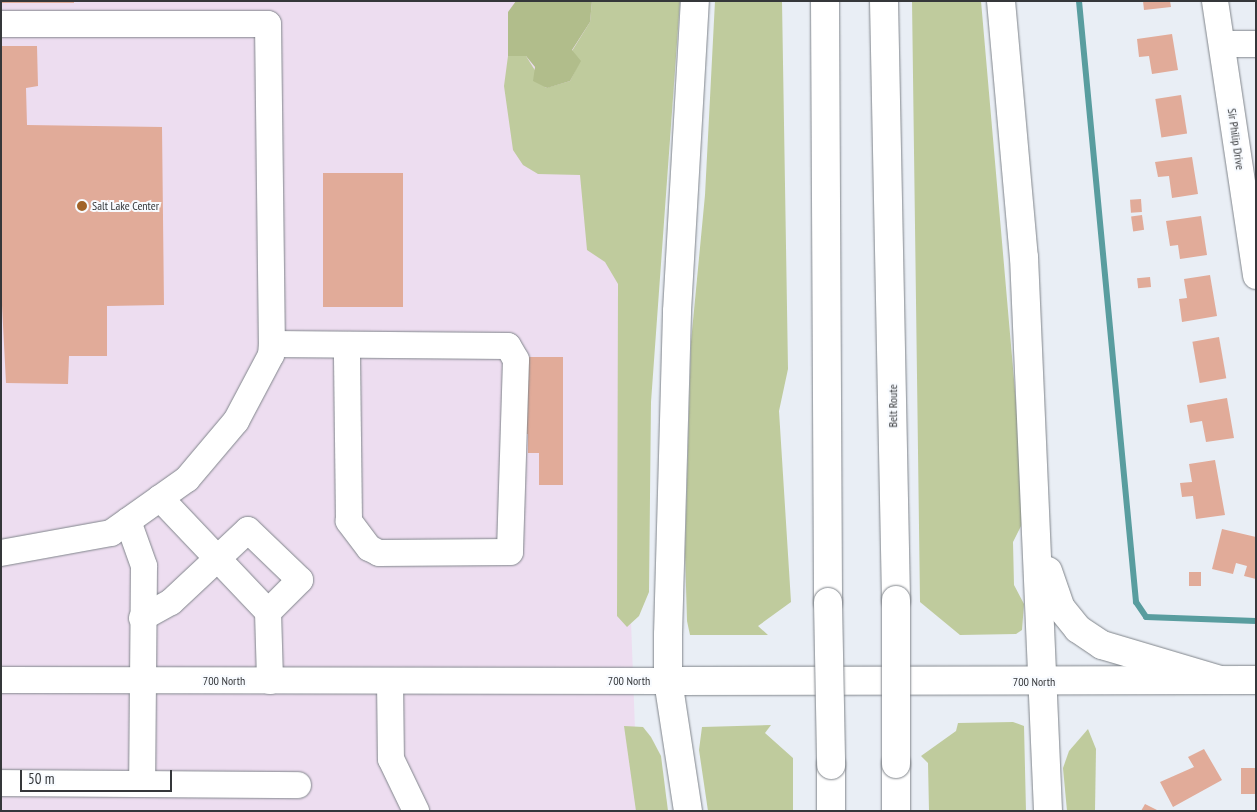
<!DOCTYPE html>
<style>
body{margin:0}
#map{position:relative;width:1257px;height:812px;overflow:hidden;background:#e9eef5;font-family:"PT Sans Narrow",sans-serif}
div>[style]{position:absolute}
[style*='--x']{left:calc(var(--x)*1px);top:calc(var(--y)*1px);width:calc(var(--w)*1px);rotate:calc(var(--a)*1deg)}
.industrial>*{inset:0;background:#edddf0}
.green>*{inset:0;background:#bfcb9d}
.forest>*{inset:0;background:#b1bd8b}
.stream>*{height:6px;margin:-3px;padding:0 3px;transform-origin:3px;border-radius:3px;background:#599d9f}
.building>*{inset:0;background:#e1ab99;transform-origin:0 0}
.roads{filter:drop-shadow(0 0 1px #80858b) drop-shadow(0 0 1px #80858b)}
.minor>*{height:26px;margin:-13px;padding:0 13px;transform-origin:13px;border-radius:13px;background:#fff}
.major>*{height:28px;margin:-14px;padding:0 14px;transform-origin:14px;border-radius:14px;background:#fff}
.highway>*{height:28px;margin:-14px;padding:0 14px;transform-origin:14px;border-radius:14px;background:#fff}
.bridges{filter:drop-shadow(0 0 1px #80858b) drop-shadow(0 0 1px #80858b)}
.highway-bridge>*{height:28px;margin:-14px;padding:0 14px;transform-origin:14px;border-radius:14px;background:#fff}
.dots>*{width:14px;height:14px;translate:-50% -50%;box-sizing:border-box;border:2px solid #f8fbff;border-radius:50%}
span{translate:-50% -50%;white-space:nowrap;text-align:center;line-height:1.15;-webkit-text-stroke:4px #f8fbff;paint-order:stroke}
.street-label{font-size:12px;color:#35373a}
.poi-label{font-size:12px;color:#35373a}
.left{translate:0 -50%;text-align:left}
.frame{position:absolute;inset:0;border:2px solid #35373a;pointer-events:none}
.scale{position:absolute;left:20px;top:770px;width:152px;height:22px;box-sizing:border-box;border:2px solid #35373a;border-top:0;padding-left:6px;font-size:15px;line-height:18px;white-space:nowrap;color:#35373a;-webkit-text-stroke:4px #f8fbff;paint-order:stroke}
</style>
<div id="map">
<div class="industrial">
<i style="clip-path:polygon(1px 1px,653px 1px,620px 322px,638px 811px,1px 811px)"></i>
</div>
<div class="green">
<i style="clip-path:polygon(592px 1px,680px 1px,651px 402px,649px 592px,639px 616px,627px 627px,617px 616px,618px 284px,605px 262px,587px 250px,580px 175px,538px 174px,523px 165px,513px 150px,504px 86px,508px 56px,526px 56px,546px 88px,570px 81px,580px 61px,572px 51px,590px 22px)"></i>
<i style="clip-path:polygon(715px 1px,782px 1px,788px 369px,779px 411px,791px 602px,758px 626px,768px 635px,690px 635px,687px 621px,685px 553px,691px 342px,705px 195px)"></i>
<i style="clip-path:polygon(912px 1px,981px 1px,1017px 414px,1022px 524px,1013px 542px,1014px 585px,1024px 604px,1022px 630px,1016px 634px,960px 635px,920px 602px)"></i>
<i style="clip-path:polygon(1013px 722px,1024px 726px,1026px 811px,929px 811px,928px 763px,921px 756px,956px 731px,958px 723px)"></i>
<i style="clip-path:polygon(771px 725px,765px 733px,793px 758px,793px 811px,708px 811px,699px 750px,702px 727px)"></i>
<i style="clip-path:polygon(624px 726px,643px 727px,651px 737px,661px 756px,668px 811px,636px 811px)"></i>
<i style="clip-path:polygon(1088px 729px,1096px 749px,1095px 811px,1067px 811px,1063px 768px,1069px 751px)"></i>
</div>
<div class="forest">
<i style="clip-path:polygon(516px 1px,592px 1px,590px 22px,572px 50px,581px 61px,570px 81px,547px 88px,533px 81px,535px 67px,526px 56px,508px 56px,508px 12px)"></i>
</div>
<div class="stream">
<i style="--x:1079;--y:1;--w:604;--a:84.58"></i>
<i style="--x:1136;--y:602;--w:18;--a:56"></i>
<i style="--x:1146;--y:617;--w:110;--a:2.1"></i>
</div>
<div class="building">
<i style="left:1px;top:1px;width:73px;height:2px"></i>
<i style="clip-path:polygon(1143px 1px,1170px 1px,1171px 7px,1144px 10px)"></i>
<i style="clip-path:polygon(1172px 34px,1178px 70px,1152px 74px,1149px 56px,1139px 57px,1137px 39px)"></i>
<i style="clip-path:polygon(1px 46px,37px 46px,38px 86px,26px 88px,27px 125px,162px 127px,164px 305px,107px 306px,107px 356px,69px 356px,68px 384px,6px 383px,1px 286px)"></i>
<i style="left:1181px;top:95px;width:39px;height:26px;rotate:81deg"></i>
<i style="clip-path:polygon(1192px 157px,1198px 194px,1172px 198px,1169px 176px,1158px 177px,1155px 162px)"></i>
<i style="left:403px;top:173px;width:134px;height:80px;rotate:90deg"></i>
<i style="left:1141px;top:199px;width:13px;height:11px;rotate:86deg"></i>
<i style="left:1142px;top:215px;width:15px;height:11px;rotate:82deg"></i>
<i style="clip-path:polygon(1201px 216px,1207px 255px,1180px 259px,1178px 245px,1170px 246px,1166px 221px)"></i>
<i style="clip-path:polygon(1210px 275px,1217px 316px,1182px 322px,1179px 299px,1187px 298px,1184px 279px)"></i>
<i style="left:1150px;top:277px;width:10px;height:13px;rotate:84deg"></i>
<i style="left:1219px;top:337px;width:42px;height:27px;rotate:80deg"></i>
<i style="clip-path:polygon(527px 357px,563px 357px,563px 485px,539px 485px,539px 453px,528px 453px,528px 434px,517px 434px)"></i>
<i style="clip-path:polygon(1227px 398px,1234px 438px,1206px 442px,1202px 421px,1190px 423px,1187px 405px)"></i>
<i style="clip-path:polygon(1215px 460px,1225px 515px,1196px 519px,1193px 496px,1182px 497px,1180px 483px,1192px 482px,1189px 464px)"></i>
<i style="clip-path:polygon(1222px 529px,1256px 537px,1256px 579px,1244px 576px,1247px 566px,1236px 563px,1233px 574px,1212px 569px)"></i>
<i style="left:1189px;top:572px;width:12px;height:14px"></i>
<i style="clip-path:polygon(1204px 749px,1222px 780px,1173px 807px,1160px 782px,1194px 767px,1188px 757px)"></i>
<i style="left:1241px;top:768px;width:15px;height:26px"></i>
<i style="clip-path:polygon(1145px 804px,1159px 811px,1141px 811px)"></i>
</div>
<div class="roads">
<div class="minor">
<i style="--x:1215;--y:1;--w:278;--a:81.5"></i>
<i style="--x:1;--y:24;--w:267;--a:0"></i>
<i style="--x:268;--y:24;--w:320;--a:89.3"></i>
<i style="--x:272;--y:344;--w:11;--a:95"></i>
<i style="--x:271;--y:355;--w:75;--a:117.9"></i>
<i style="--x:236;--y:421;--w:76;--a:130.2"></i>
<i style="--x:187;--y:479;--w:93;--a:144.6"></i>
<i style="--x:111;--y:533;--w:112;--a:169.7"></i>
<i style="--x:1222;--y:44;--w:34;--a:0"></i>
<i style="--x:272;--y:344;--w:236;--a:0.5"></i>
<i style="--x:508;--y:346;--w:16;--a:60"></i>
<i style="--x:516;--y:360;--w:192;--a:91.8"></i>
<i style="--x:510;--y:552;--w:131;--a:179.6"></i>
<i style="--x:379;--y:553;--w:11;--a:-153"></i>
<i style="--x:369;--y:548;--w:34;--a:-127"></i>
<i style="--x:349;--y:521;--w:176;--a:-90.7"></i>
<i style="--x:160;--y:498;--w:157;--a:46.5"></i>
<i style="--x:128;--y:521;--w:48;--a:70.4"></i>
<i style="--x:144;--y:566;--w:218;--a:90.5"></i>
<i style="--x:142;--y:618;--w:33;--a:-29"></i>
<i style="--x:171;--y:602;--w:105;--a:-43.1"></i>
<i style="--x:248;--y:530;--w:72;--a:43.9"></i>
<i style="--x:300;--y:580;--w:45;--a:135"></i>
<i style="--x:268;--y:612;--w:69;--a:88.3"></i>
<i style="--x:1;--y:680;--w:667;--a:0.09"></i>
<i style="--x:390;--y:681;--w:78;--a:89.3"></i>
<i style="--x:391;--y:759;--w:58;--a:64.3"></i>
<i style="--x:1;--y:783;--w:297;--a:0.4"></i>
</div>
<div class="major">
<i style="--x:668;--y:681;--w:588;--a:-0.1"></i>
</div>
<div class="highway">
<i style="--x:825;--y:1;--w:601;--a:89.71"></i>
<i style="--x:884;--y:1;--w:599;--a:88.85"></i>
<i style="--x:1001;--y:1;--w:257;--a:84.9"></i>
<i style="--x:1024;--y:257;--w:555;--a:87.52"></i>
<i style="--x:1048;--y:571;--w:39;--a:71"></i>
<i style="--x:1061;--y:608;--w:27;--a:51"></i>
<i style="--x:1078;--y:629;--w:29;--a:34"></i>
<i style="--x:1102;--y:645;--w:123;--a:16.5"></i>
<i style="--x:688;--y:811;--w:132;--a:-98.7"></i>
<i style="--x:668;--y:681;--w:46;--a:-90"></i>
<i style="--x:668;--y:635;--w:324;--a:-88.4"></i>
<i style="--x:677;--y:311;--w:311;--a:-86.7"></i>
<i style="--x:831;--y:811;--w:46;--a:-90"></i>
<i style="--x:896;--y:811;--w:47;--a:-90"></i>
</div>
</div>
<div class="bridges">
<div class="highway-bridge">
<i style="--x:896;--y:600;--w:164;--a:90"></i>
<i style="--x:828;--y:602;--w:163;--a:88.9"></i>
</div>
</div>
<div class="dots">
<i style="left:82px;top:206px;background:#a16328"></i>
</div>
<div class="street-label">
<span style="left:1236px;top:139px;rotate:82deg">Sir Philip Drive</span>
<span style="left:893px;top:406px;rotate:-90deg">Belt Route</span>
<span style="left:224px;top:681px">700 North</span>
<span style="left:629px;top:681px">700 North</span>
<span style="left:1034px;top:682px">700 North</span>
</div>
<div class="poi-label">
<span class="left" style="left:92px;top:206px">Salt Lake Center</span>
</div>
<div class="frame"></div>
<div class="scale">50 m</div>
</div>
